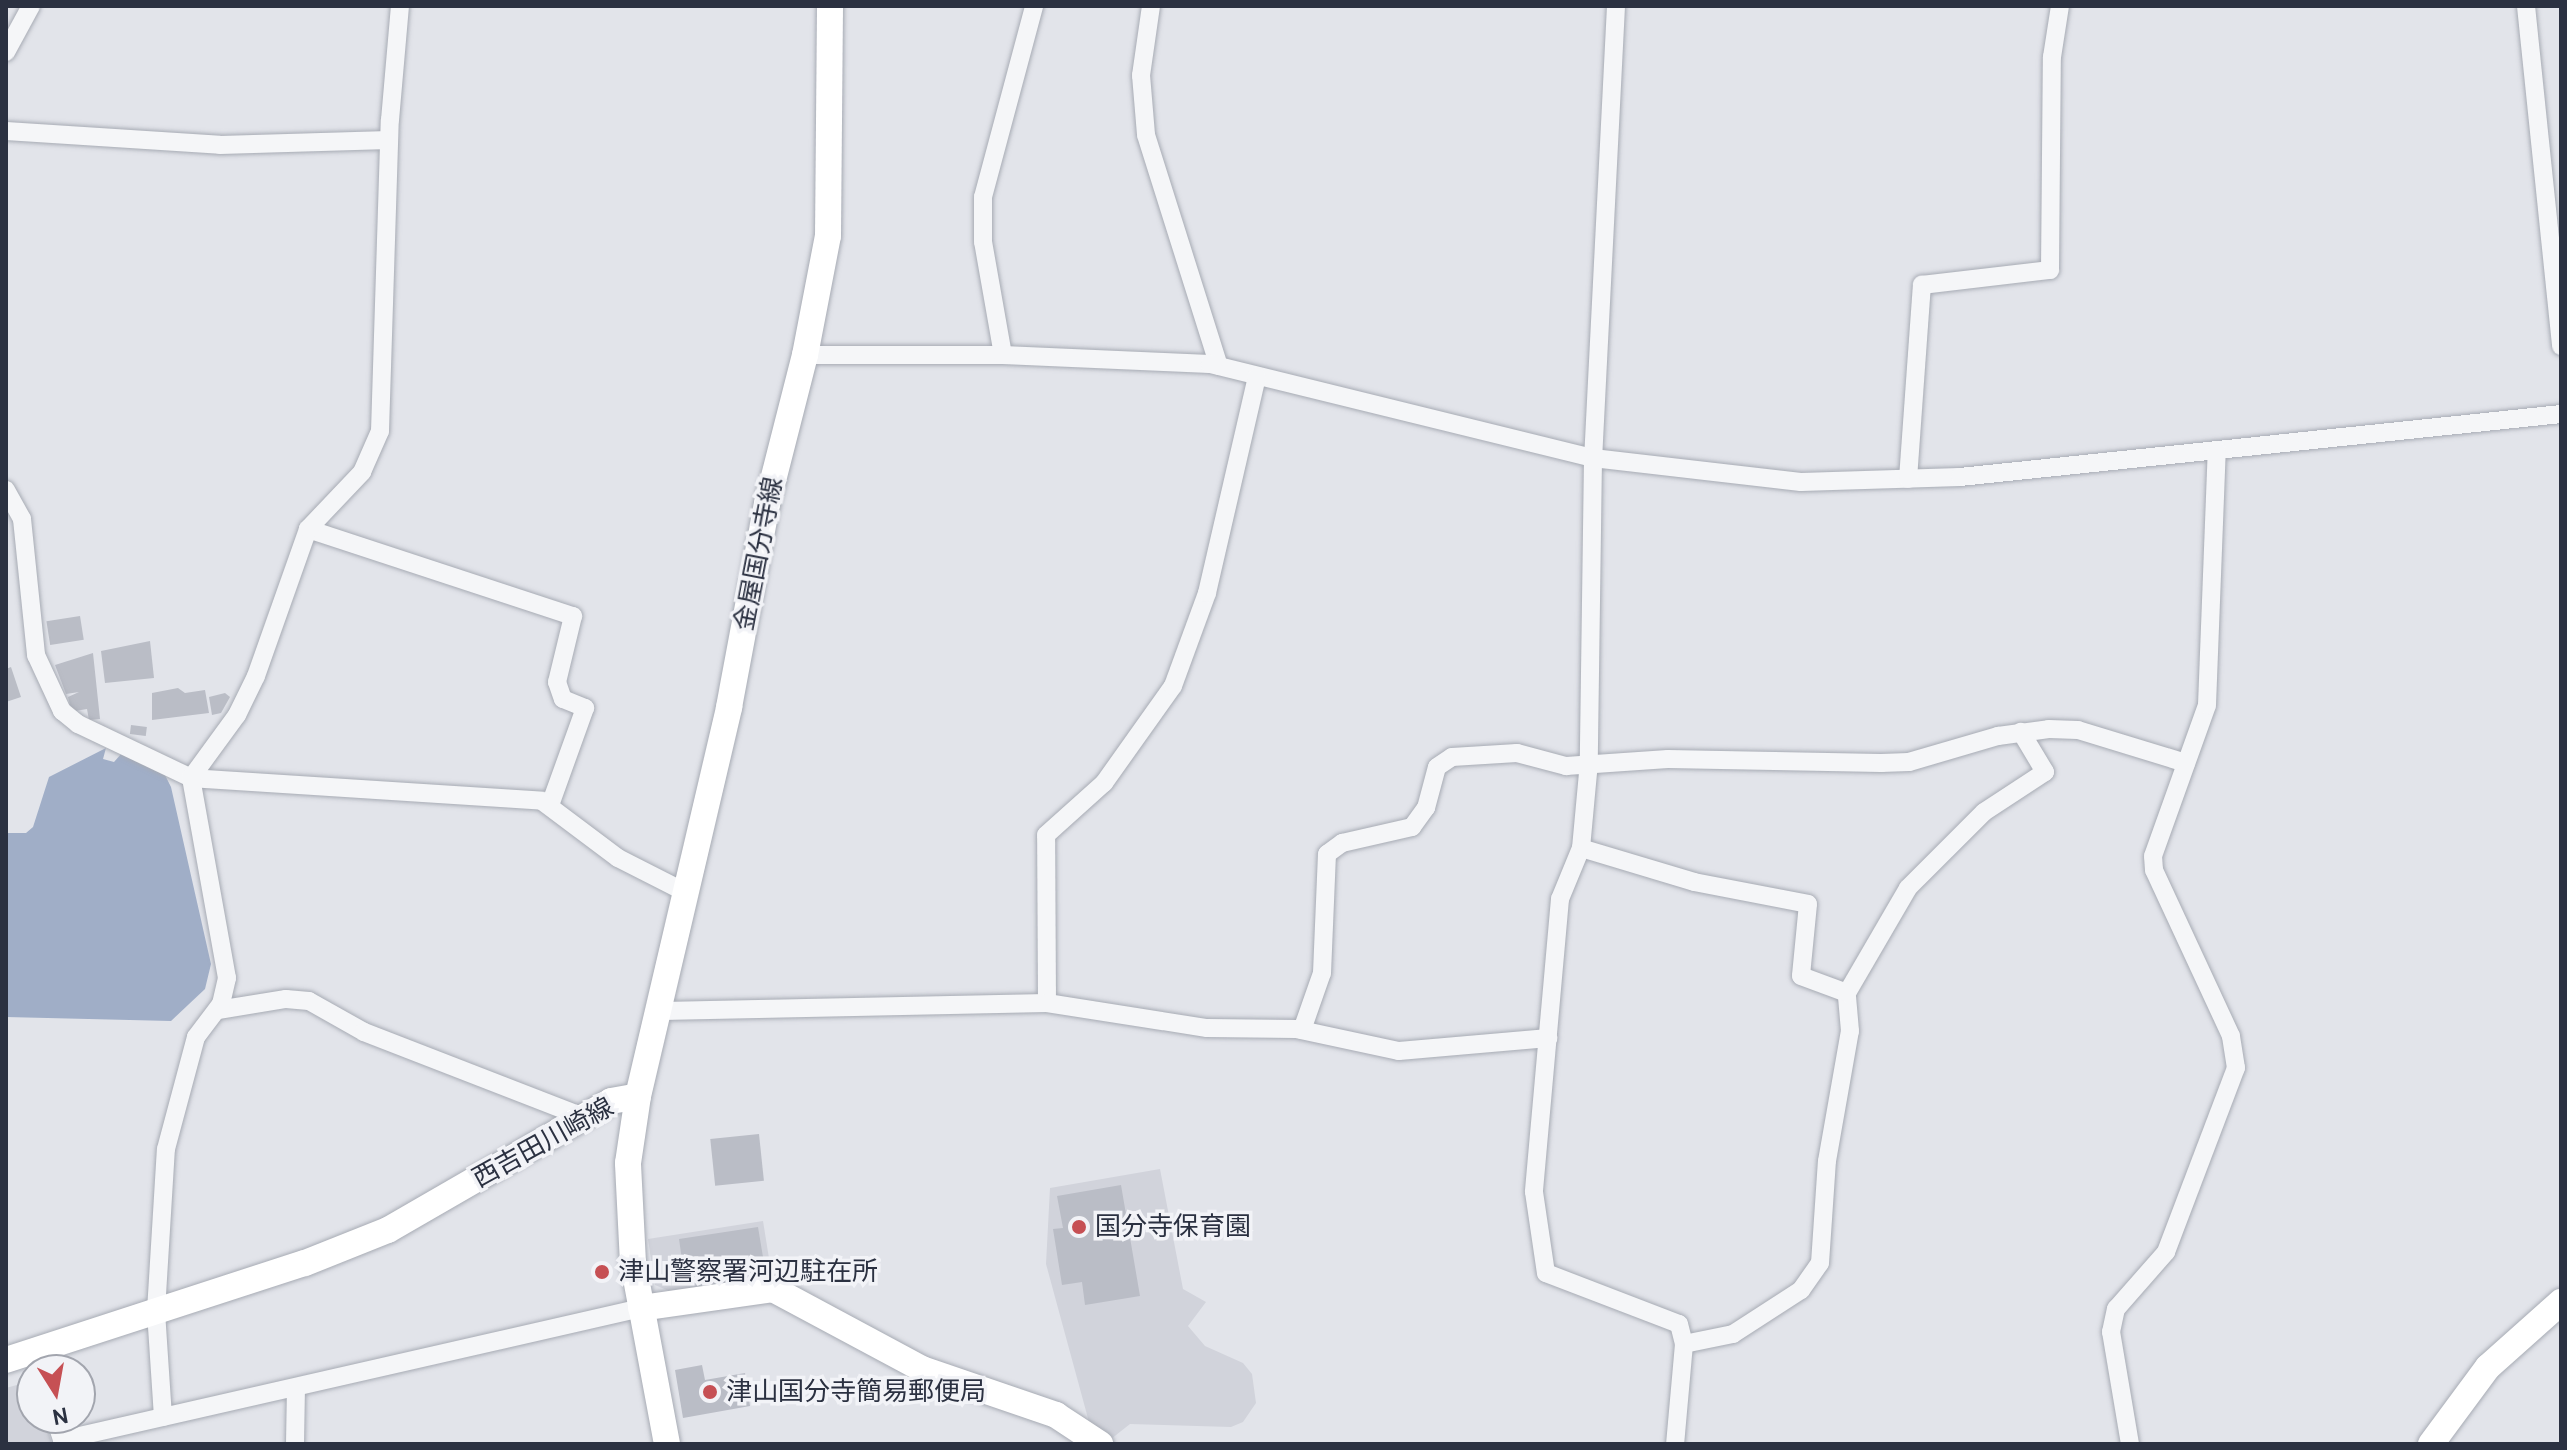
<!DOCTYPE html>
<meta charset="utf-8">
<style>
body{margin:0}
#map{position:relative;width:2567px;height:1450px;overflow:hidden;background:#e2e4ea;font-family:Cabin,"Noto Sans JP",sans-serif}
div>[style]{position:absolute}
[style*='--x']{left:calc(var(--x)*1px);top:calc(var(--y)*1px);width:calc(var(--w)*1px);rotate:calc(var(--a)*1deg)}
.built>*{inset:0;background:#d1d3db}
.water>*{inset:0;background:#a0aec7}
.building>*{inset:0;background:#babdc6;transform-origin:0 0}
.roads{filter:drop-shadow(0 0 2px #a7abb4) drop-shadow(0 0 2px #a7abb4)}
.street>*{height:18px;margin:-9px;padding:0 9px;transform-origin:9px;border-radius:9px;background:#f5f6f8}
.secondary>*{height:26px;margin:-13px;padding:0 13px;transform-origin:13px;border-radius:13px;background:#fff}
.dots>*{width:22px;height:22px;translate:-50% -50%;box-sizing:border-box;border:4px solid #f2f3f7;border-radius:50%}
span{translate:-50% -50%;white-space:nowrap;text-align:center;line-height:1.15;-webkit-text-stroke:7px #f2f3f7;paint-order:stroke}
.street-label{font-size:26px;color:#2b3141}
.poi-label{font-size:26px;color:#2b3141}
.left{translate:0 -50%;text-align:left}
.frame{position:absolute;inset:0;border:8px solid #2b3141;pointer-events:none}
.north{position:absolute;left:16px;top:1354px;width:80px;height:80px;box-sizing:border-box;background:#f2f3f7;border:2px solid #a2a5ae;border-radius:50%;rotate:169deg;font-size:22px;font-weight:700;line-height:32px;text-align:center;color:#2b3141}
.north::after{content:'';display:block;margin:auto;width:28px;height:36px;background:#c65054;clip-path:polygon(50% 0,100% 100%,50% 72%,0 100%)}
</style>
<div id="map">
<div class="built">
<i style="clip-path:polygon(1160px 1169px,1183px 1289px,1206px 1302px,1188px 1326px,1205px 1346px,1243px 1363px,1252px 1374px,1256px 1403px,1243px 1422px,1231px 1427px,1130px 1424px,1111px 1439px,1089px 1422px,1046px 1264px,1050px 1188px)"></i>
<i style="clip-path:polygon(763px 1221px,772px 1277px,674px 1293px,655px 1285px,648px 1239px)"></i>
<i style="clip-path:polygon(31px 1381px,32px 1418px,44px 1418px,52px 1444px,6px 1444px,6px 1388px)"></i>
</div>
<div class="water">
<i style="clip-path:polygon(106px 748px,103px 759px,114px 762px,122px 753px,165px 775px,171px 787px,211px 964px,205px 989px,171px 1021px,6px 1017px,6px 833px,26px 833px,33px 827px,49px 777px)"></i>
</div>
<div class="building">
<i style="left:80px;top:616px;width:24px;height:34px;rotate:81deg"></i>
<i style="clip-path:polygon(150px 641px,154px 678px,105px 683px,101px 651px)"></i>
<i style="clip-path:polygon(93px 653px,100px 719px,89px 720px,87px 709px,75px 711px,70px 705px,68px 697px,79px 692px,66px 694px,55px 665px)"></i>
<i style="clip-path:polygon(11px 667px,21px 697px,6px 702px,6px 669px)"></i>
<i style="clip-path:polygon(178px 688px,185px 693px,205px 690px,209px 713px,152px 720px,152px 693px)"></i>
<i style="clip-path:polygon(225px 693px,230px 697px,221px 713px,212px 715px,209px 697px)"></i>
<i style="left:131px;top:725px;width:16px;height:9px;rotate:7deg"></i>
<i style="left:759px;top:1134px;width:47px;height:49px;rotate:84deg"></i>
<i style="clip-path:polygon(1121px 1185px,1140px 1296px,1085px 1305px,1082px 1282px,1062px 1285px,1053px 1229px,1063px 1228px,1057px 1196px)"></i>
<i style="clip-path:polygon(758px 1227px,765px 1269px,702px 1279px,700px 1264px,683px 1267px,679px 1239px)"></i>
<i style="clip-path:polygon(702px 1365px,705px 1380px,745px 1373px,750px 1406px,683px 1418px,675px 1370px)"></i>
</div>
<div class="roads">
<div class="street">
<i style="--x:1151;--y:6;--w:70;--a:98.2"></i>
<i style="--x:1141;--y:75;--w:60;--a:85.2"></i>
<i style="--x:1146;--y:135;--w:242;--a:72.5"></i>
<i style="--x:1616;--y:6;--w:453;--a:92.9"></i>
<i style="--x:1593;--y:458;--w:304;--a:90.8"></i>
<i style="--x:1589;--y:762;--w:86;--a:95.3"></i>
<i style="--x:1581;--y:848;--w:55;--a:112.4"></i>
<i style="--x:1560;--y:899;--w:294;--a:95.1"></i>
<i style="--x:1534;--y:1192;--w:82;--a:81.6"></i>
<i style="--x:1546;--y:1273;--w:142;--a:21"></i>
<i style="--x:1679;--y:1324;--w:21;--a:76"></i>
<i style="--x:1684;--y:1344;--w:100;--a:95.1"></i>
<i style="--x:2526;--y:6;--w:342;--a:84.1"></i>
<i style="--x:6;--y:52;--w:52;--a:-61.5"></i>
<i style="--x:6;--y:131;--w:214;--a:3.7"></i>
<i style="--x:220;--y:145;--w:169;--a:-1.7"></i>
<i style="--x:805;--y:355;--w:198;--a:0"></i>
<i style="--x:1003;--y:355;--w:207;--a:2.5"></i>
<i style="--x:1210;--y:364;--w:394;--a:13.8"></i>
<i style="--x:1593;--y:458;--w:209;--a:6.6"></i>
<i style="--x:1801;--y:482;--w:159;--a:-1.8"></i>
<i style="--x:1960;--y:477;--w:604;--a:-5.98"></i>
<i style="--x:1003;--y:355;--w:115;--a:-100"></i>
<i style="--x:983;--y:242;--w:45;--a:-90"></i>
<i style="--x:983;--y:197;--w:198;--a:-75"></i>
<i style="--x:1908;--y:479;--w:195;--a:-85.9"></i>
<i style="--x:1922;--y:285;--w:129;--a:-6.7"></i>
<i style="--x:2050;--y:270;--w:213;--a:-89.5"></i>
<i style="--x:2052;--y:57;--w:52;--a:-81.1"></i>
<i style="--x:6;--y:490;--w:33;--a:61"></i>
<i style="--x:22;--y:519;--w:137;--a:84.1"></i>
<i style="--x:36;--y:655;--w:62;--a:65.1"></i>
<i style="--x:62;--y:711;--w:21;--a:39"></i>
<i style="--x:78;--y:724;--w:125;--a:25.5"></i>
<i style="--x:191;--y:778;--w:352;--a:3.7"></i>
<i style="--x:542;--y:801;--w:95;--a:36.9"></i>
<i style="--x:618;--y:858;--w:75;--a:26.9"></i>
<i style="--x:308;--y:529;--w:279;--a:18.2"></i>
<i style="--x:573;--y:616;--w:68;--a:103.6"></i>
<i style="--x:557;--y:682;--w:18;--a:71"></i>
<i style="--x:563;--y:699;--w:24;--a:22"></i>
<i style="--x:585;--y:708;--w:103;--a:109.8"></i>
<i style="--x:1581;--y:848;--w:118;--a:16.7"></i>
<i style="--x:1694;--y:882;--w:116;--a:10.9"></i>
<i style="--x:1808;--y:904;--w:72;--a:95.6"></i>
<i style="--x:1801;--y:976;--w:49;--a:20.3"></i>
<i style="--x:1047;--y:1003;--w:168;--a:-90.3"></i>
<i style="--x:1046;--y:835;--w:78;--a:-41.9"></i>
<i style="--x:1104;--y:783;--w:119;--a:-54.6"></i>
<i style="--x:1173;--y:686;--w:99;--a:-69.9"></i>
<i style="--x:1207;--y:593;--w:222;--a:-77"></i>
<i style="--x:218;--y:1010;--w:69;--a:-9.2"></i>
<i style="--x:286;--y:999;--w:23;--a:5"></i>
<i style="--x:309;--y:1001;--w:63;--a:29.4"></i>
<i style="--x:364;--y:1032;--w:235;--a:21.2"></i>
<i style="--x:662;--y:1011;--w:385;--a:-1.2"></i>
<i style="--x:1047;--y:1003;--w:162;--a:8.9"></i>
<i style="--x:1207;--y:1028;--w:89;--a:0.6"></i>
<i style="--x:1296;--y:1029;--w:105;--a:12.1"></i>
<i style="--x:1399;--y:1051;--w:150;--a:-5"></i>
<i style="--x:1302;--y:1030;--w:60;--a:-70.7"></i>
<i style="--x:1322;--y:973;--w:119;--a:-87.6"></i>
<i style="--x:1327;--y:854;--w:19;--a:-36"></i>
<i style="--x:1342;--y:843;--w:72;--a:-12.9"></i>
<i style="--x:1412;--y:827;--w:24;--a:-54"></i>
<i style="--x:1426;--y:808;--w:42;--a:-75"></i>
<i style="--x:1437;--y:767;--w:18;--a:-34"></i>
<i style="--x:1452;--y:757;--w:65;--a:-3.5"></i>
<i style="--x:1517;--y:753;--w:51;--a:14.9"></i>
<i style="--x:1566;--y:766;--w:102;--a:-3.9"></i>
<i style="--x:1668;--y:759;--w:213;--a:1.1"></i>
<i style="--x:1881;--y:763;--w:28;--a:-2"></i>
<i style="--x:1909;--y:762;--w:93;--a:-16.3"></i>
<i style="--x:1998;--y:736;--w:51;--a:-7.8"></i>
<i style="--x:2049;--y:729;--w:29;--a:2"></i>
<i style="--x:2078;--y:730;--w:113;--a:17"></i>
<i style="--x:1684;--y:1344;--w:50;--a:-11.5"></i>
<i style="--x:1733;--y:1334;--w:81;--a:-32.9"></i>
<i style="--x:1801;--y:1290;--w:33;--a:-55"></i>
<i style="--x:1820;--y:1263;--w:102;--a:-86.1"></i>
<i style="--x:1827;--y:1161;--w:132;--a:-80"></i>
<i style="--x:1850;--y:1031;--w:38;--a:-95"></i>
<i style="--x:1847;--y:993;--w:121;--a:-59.8"></i>
<i style="--x:1908;--y:888;--w:107;--a:-45"></i>
<i style="--x:1984;--y:812;--w:73;--a:-33.3"></i>
<i style="--x:2045;--y:772;--w:47;--a:-121"></i>
<i style="--x:163;--y:1417;--w:106;--a:-93.8"></i>
<i style="--x:156;--y:1311;--w:162;--a:-86.5"></i>
<i style="--x:166;--y:1149;--w:116;--a:-75"></i>
<i style="--x:196;--y:1037;--w:41;--a:-52.9"></i>
<i style="--x:221;--y:1004;--w:27;--a:-77"></i>
<i style="--x:227;--y:978;--w:203;--a:-100.2"></i>
<i style="--x:191;--y:778;--w:78;--a:-53.9"></i>
<i style="--x:237;--y:715;--w:43;--a:-64"></i>
<i style="--x:256;--y:676;--w:156;--a:-70.5"></i>
<i style="--x:308;--y:529;--w:79;--a:-46.5"></i>
<i style="--x:362;--y:472;--w:45;--a:-66.3"></i>
<i style="--x:380;--y:431;--w:311;--a:-88.2"></i>
<i style="--x:390;--y:120;--w:114;--a:-85"></i>
<i style="--x:55;--y:1418;--w:23;--a:72"></i>
<i style="--x:62;--y:1440;--w:594;--a:-12.84"></i>
<i style="--x:295;--y:1444;--w:56;--a:-89"></i>
<i style="--x:2130;--y:1444;--w:114;--a:-99.6"></i>
<i style="--x:2111;--y:1332;--w:24;--a:-78"></i>
<i style="--x:2116;--y:1309;--w:76;--a:-48.7"></i>
<i style="--x:2166;--y:1252;--w:197;--a:-69.2"></i>
<i style="--x:2236;--y:1068;--w:32;--a:-99"></i>
<i style="--x:2231;--y:1036;--w:183;--a:-114.9"></i>
<i style="--x:2154;--y:870;--w:14;--a:-94"></i>
<i style="--x:2153;--y:856;--w:160;--a:-70.3"></i>
<i style="--x:2207;--y:705;--w:255;--a:-87.8"></i>
</div>
<div class="secondary">
<i style="--x:641;--y:1308;--w:133;--a:-8.2"></i>
<i style="--x:773;--y:1289;--w:169;--a:28.2"></i>
<i style="--x:922;--y:1369;--w:142;--a:18.9"></i>
<i style="--x:1056;--y:1415;--w:53;--a:33.4"></i>
<i style="--x:6;--y:1360;--w:314;--a:-18"></i>
<i style="--x:305;--y:1263;--w:89;--a:-21.7"></i>
<i style="--x:388;--y:1230;--w:258;--a:-30"></i>
<i style="--x:611;--y:1101;--w:27;--a:-10"></i>
<i style="--x:667;--y:1444;--w:184;--a:-100.6"></i>
<i style="--x:633;--y:1263;--w:100;--a:-92.9"></i>
<i style="--x:628;--y:1163;--w:68;--a:-81.5"></i>
<i style="--x:638;--y:1096;--w:400;--a:-76.8"></i>
<i style="--x:729;--y:707;--w:207;--a:-79.4"></i>
<i style="--x:767;--y:504;--w:154;--a:-75.7"></i>
<i style="--x:805;--y:355;--w:121;--a:-79.1"></i>
<i style="--x:828;--y:236;--w:230;--a:-89.5"></i>
<i style="--x:2431;--y:1444;--w:96;--a:-53.5"></i>
<i style="--x:2488;--y:1367;--w:98;--a:-41.7"></i>
</div>
</div>
<div class="dots">
<i style="left:1079px;top:1227px;background:#c65054"></i>
<i style="left:602px;top:1272px;background:#c65054"></i>
<i style="left:710px;top:1392px;background:#c65054"></i>
</div>
<div class="street-label">
<span style="left:759px;top:554px;rotate:-79deg">金屋国分寺線</span>
<span style="left:543px;top:1143px;rotate:-29deg">西吉田川崎線</span>
</div>
<div class="poi-label">
<span class="left" style="left:1095px;top:1227px">国分寺保育園</span>
<span class="left" style="left:618px;top:1272px">津山警察署河辺駐在所</span>
<span class="left" style="left:726px;top:1392px">津山国分寺簡易郵便局</span>
</div>
<div class="frame"></div>
<div class="north">N</div>
</div>
